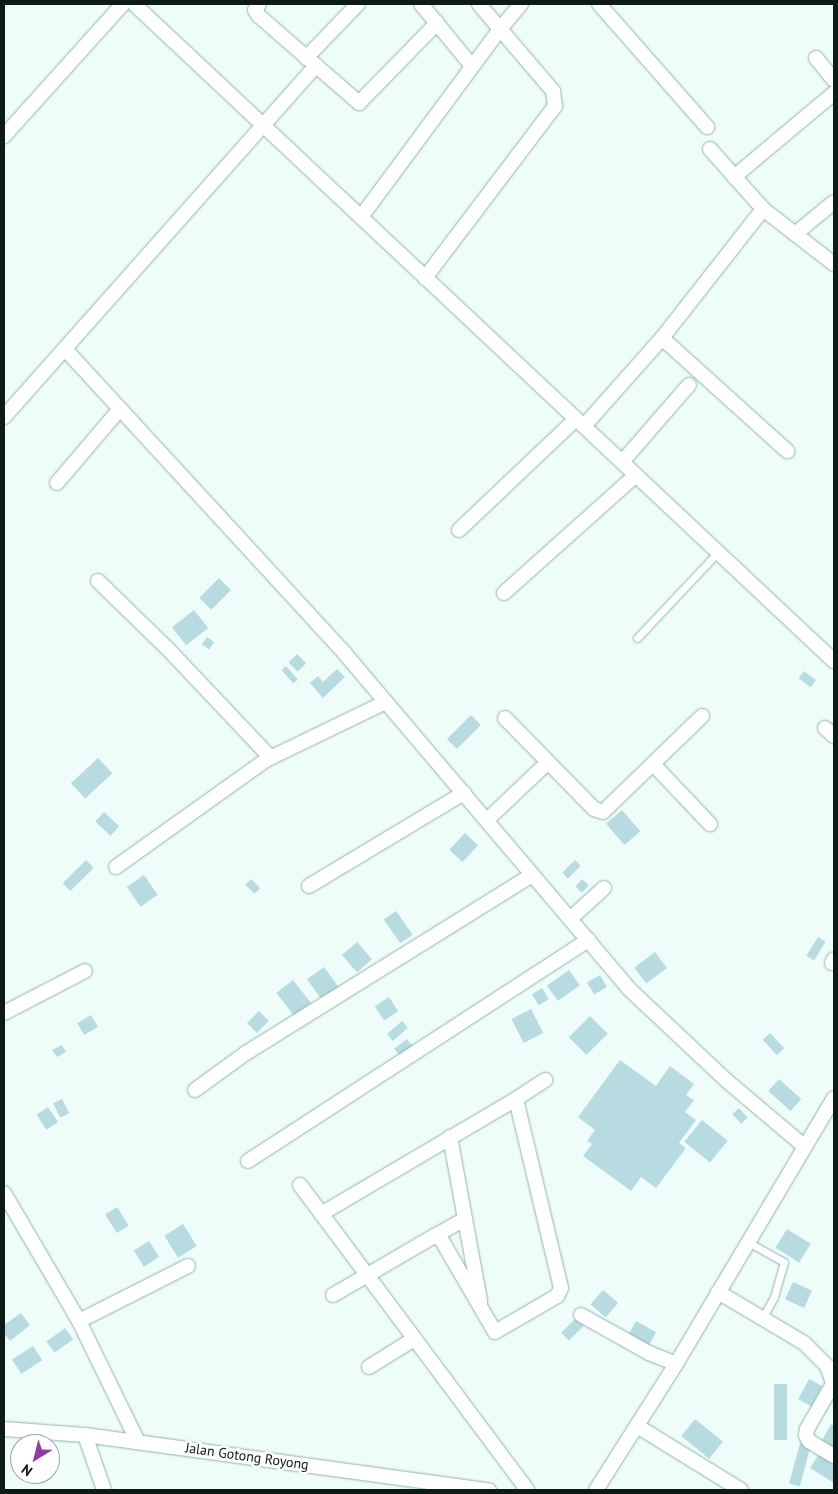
<!DOCTYPE html>
<style>
body{margin:0}
#map{position:relative;width:838px;height:1494px;overflow:hidden;background:#effdfa;font-family:"PT Sans",sans-serif}
div>[style]{position:absolute}
[style*='--x']{left:calc(var(--x)*1px);top:calc(var(--y)*1px);width:calc(var(--w)*1px);rotate:calc(var(--a)*1deg)}
.building>*{inset:0;background:#b7dbe1;transform-origin:0 0}
.roads{filter:drop-shadow(0 0 1px #90b3ac) drop-shadow(0 0 1px #90b3ac)}
.lane>*{height:7px;margin:-3.5px;padding:0 3.5px;transform-origin:3.5px;border-radius:3.5px;background:#fff}
.street>*{height:14px;margin:-7px;padding:0 7px;transform-origin:7px;border-radius:7px;background:#fff}
span{translate:-50% -50%;white-space:nowrap;text-align:center;line-height:1.15;-webkit-text-stroke:5px #fff;paint-order:stroke}
.street-label{font-size:14px;color:#0d1b18}
.frame{position:absolute;inset:0;border:5px solid #0d1b18;pointer-events:none}
.north{position:absolute;left:10px;top:1434px;width:50px;height:50px;box-sizing:border-box;background:#fff;border:1px solid #9ea4a3;border-radius:50%;rotate:216deg;font-size:14px;font-weight:700;line-height:20px;text-align:center;color:#0d1b18}
.north::after{content:'';display:block;margin:auto;width:18px;height:22px;background:#943aa4;clip-path:polygon(50% 0,100% 100%,50% 72%,0 100%)}
</style>
<div id="map">
<div class="building">
<i style="left:219px;top:578px;width:17px;height:28px;rotate:45deg"></i>
<i style="left:194px;top:610px;width:23px;height:28px;rotate:52deg"></i>
<i style="left:207px;top:637px;width:9px;height:9px;rotate:36deg"></i>
<i style="left:297px;top:654px;width:13px;height:12px;rotate:45deg"></i>
<i style="left:286px;top:666px;width:18px;height:6px;rotate:49deg"></i>
<i style="clip-path:polygon(337px 669px,345px 677px,323px 698px,310px 683px,318px 676px,323px 682px)"></i>
<i style="left:804px;top:671px;width:15px;height:9px;rotate:37deg"></i>
<i style="left:471px;top:715px;width:14px;height:34px;rotate:45deg"></i>
<i style="left:98px;top:758px;width:21px;height:37px;rotate:47deg"></i>
<i style="left:622px;top:810px;width:28px;height:21px;rotate:49deg"></i>
<i style="left:104px;top:812px;width:21px;height:13px;rotate:43deg"></i>
<i style="left:465px;top:833px;width:18px;height:23px;rotate:43deg"></i>
<i style="left:86px;top:860px;width:11px;height:33px;rotate:45deg"></i>
<i style="left:575px;top:860px;width:8px;height:18px;rotate:45deg"></i>
<i style="left:144px;top:875px;width:24px;height:21px;rotate:55deg"></i>
<i style="left:251px;top:879px;width:13px;height:8px;rotate:45deg"></i>
<i style="left:582px;top:879px;width:9px;height:10px;rotate:41deg"></i>
<i style="left:396px;top:911px;width:29px;height:15px;rotate:55deg"></i>
<i style="left:818px;top:937px;width:9px;height:22px;rotate:32deg"></i>
<i style="left:357px;top:942px;width:23px;height:20px;rotate:49deg"></i>
<i style="left:655px;top:952px;width:20px;height:26px;rotate:53deg"></i>
<i style="left:324px;top:967px;width:26px;height:21px;rotate:54deg"></i>
<i style="left:569px;top:970px;width:19px;height:27px;rotate:55deg"></i>
<i style="left:600px;top:975px;width:14px;height:15px;rotate:60deg"></i>
<i style="left:293px;top:980px;width:29px;height:21px;rotate:52deg"></i>
<i style="left:542px;top:988px;width:13px;height:12px;rotate:58deg"></i>
<i style="left:389px;top:997px;width:17px;height:17px;rotate:57deg"></i>
<i style="left:531px;top:1009px;width:27px;height:22px;rotate:63deg"></i>
<i style="left:259px;top:1011px;width:14px;height:17px;rotate:45deg"></i>
<i style="left:91px;top:1015px;width:14px;height:16px;rotate:60deg"></i>
<i style="left:590px;top:1016px;width:25px;height:30px;rotate:45deg"></i>
<i style="left:402px;top:1021px;width:9px;height:20px;rotate:49deg"></i>
<i style="left:770px;top:1033px;width:21px;height:10px;rotate:47deg"></i>
<i style="left:407px;top:1039px;width:10px;height:16px;rotate:53deg"></i>
<i style="clip-path:polygon(62px 1045px,66px 1052px,57px 1057px,52px 1050px)"></i>
<i style="clip-path:polygon(620px 1060px,656px 1086px,670px 1066px,694px 1084px,686px 1095px,694px 1100px,685px 1112px,696px 1120px,679px 1143px,686px 1148px,656px 1188px,641px 1177px,631px 1191px,583px 1156px,592px 1144px,587px 1141px,595px 1130px,578px 1117px)"></i>
<i style="left:779px;top:1079px;width:30px;height:16px;rotate:42deg"></i>
<i style="left:62px;top:1099px;width:16px;height:10px;rotate:63deg"></i>
<i style="left:48px;top:1107px;width:18px;height:14px;rotate:56deg"></i>
<i style="left:739px;top:1108px;width:13px;height:9px;rotate:48deg"></i>
<i style="left:702px;top:1120px;width:33px;height:28px;rotate:39deg"></i>
<i style="left:117px;top:1207px;width:22px;height:14px;rotate:58deg"></i>
<i style="left:183px;top:1224px;width:26px;height:22px;rotate:58deg"></i>
<i style="left:787px;top:1229px;width:28px;height:22px;rotate:32deg"></i>
<i style="left:149px;top:1241px;width:19px;height:18px;rotate:58deg"></i>
<i style="left:793px;top:1282px;width:21px;height:19px;rotate:25deg"></i>
<i style="left:603px;top:1290px;width:20px;height:19px;rotate:41deg"></i>
<i style="clip-path:polygon(21px 1313px,30px 1325px,10px 1341px,4px 1333px,4px 1325px)"></i>
<i style="left:576px;top:1318px;width:11px;height:21px;rotate:45deg"></i>
<i style="left:636px;top:1321px;width:23px;height:21px;rotate:29deg"></i>
<i style="left:65px;top:1328px;width:14px;height:23px;rotate:54deg"></i>
<i style="left:33px;top:1346px;width:17px;height:25px;rotate:57deg"></i>
<i style="left:809px;top:1379px;width:15px;height:23px;rotate:28deg"></i>
<i style="left:774px;top:1384px;width:13px;height:56px"></i>
<i style="left:695px;top:1419px;width:36px;height:22px;rotate:39deg"></i>
<i style="clip-path:polygon(831px 1424px,834px 1426px,834px 1453px,820px 1444px)"></i>
<i style="left:800px;top:1443px;width:11px;height:42px;rotate:15deg"></i>
<i style="clip-path:polygon(819px 1454px,834px 1463px,834px 1483px,810px 1468px)"></i>
</div>
<div class="roads">
<div class="lane">
<i style="--x:637;--y:638;--w:118;--a:-46.7"></i>
<i style="--x:748;--y:1242;--w:41;--a:29.1"></i>
<i style="--x:784;--y:1262;--w:36;--a:106"></i>
<i style="--x:774;--y:1297;--w:23;--a:119"></i>
</div>
<div class="street">
<i style="--x:134;--y:4;--w:960;--a:43.19"></i>
<i style="--x:259;--y:4;--w:7;--a:124"></i>
<i style="--x:255;--y:10;--w:7;--a:56"></i>
<i style="--x:259;--y:16;--w:133;--a:41"></i>
<i style="--x:359;--y:103;--w:112;--a:-45.7"></i>
<i style="--x:421;--y:4;--w:80;--a:50.6"></i>
<i style="--x:599;--y:4;--w:164;--a:48.7"></i>
<i style="--x:306;--y:58;--w:75;--a:-46.1"></i>
<i style="--x:816;--y:58;--w:28;--a:51"></i>
<i style="--x:4;--y:136;--w:178;--a:-48"></i>
<i style="--x:710;--y:149;--w:80;--a:48.5"></i>
<i style="--x:763;--y:209;--w:90;--a:37.8"></i>
<i style="--x:734;--y:177;--w:131;--a:-40"></i>
<i style="--x:361;--y:217;--w:234;--a:-53.5"></i>
<i style="--x:500;--y:29;--w:33;--a:-130"></i>
<i style="--x:795;--y:234;--w:50;--a:-39.4"></i>
<i style="--x:425;--y:278;--w:216;--a:-52.9"></i>
<i style="--x:555;--y:106;--w:15;--a:-98"></i>
<i style="--x:553;--y:91;--w:82;--a:-130.5"></i>
<i style="--x:500;--y:29;--w:33;--a:-50"></i>
<i style="--x:662;--y:338;--w:169;--a:42.1"></i>
<i style="--x:65;--y:349;--w:415;--a:47.4"></i>
<i style="--x:346;--y:655;--w:438;--a:49.7"></i>
<i style="--x:629;--y:989;--w:134;--a:43.2"></i>
<i style="--x:727;--y:1081;--w:101;--a:40.2"></i>
<i style="--x:4;--y:417;--w:470;--a:-48.4"></i>
<i style="--x:584;--y:426;--w:118;--a:-48.4"></i>
<i style="--x:662;--y:338;--w:164;--a:-51.9"></i>
<i style="--x:622;--y:462;--w:102;--a:-49"></i>
<i style="--x:57;--y:483;--w:97;--a:-49.6"></i>
<i style="--x:459;--y:530;--w:161;--a:-43.5"></i>
<i style="--x:98;--y:581;--w:96;--a:44.2"></i>
<i style="--x:167;--y:648;--w:151;--a:46.6"></i>
<i style="--x:504;--y:593;--w:177;--a:-41.8"></i>
<i style="--x:505;--y:718;--w:127;--a:45.6"></i>
<i style="--x:594;--y:809;--w:9;--a:18"></i>
<i style="--x:603;--y:812;--w:138;--a:-44.1"></i>
<i style="--x:825;--y:728;--w:12;--a:42"></i>
<i style="--x:653;--y:764;--w:83;--a:46.5"></i>
<i style="--x:487;--y:820;--w:83;--a:-43.5"></i>
<i style="--x:116;--y:867;--w:184;--a:-35.5"></i>
<i style="--x:266;--y:760;--w:133;--a:-25.8"></i>
<i style="--x:309;--y:886;--w:181;--a:-31"></i>
<i style="--x:570;--y:919;--w:46;--a:-42.4"></i>
<i style="--x:832;--y:963;--w:4;--a:-63"></i>
<i style="--x:4;--y:1013;--w:91;--a:-27.4"></i>
<i style="--x:195;--y:1090;--w:63;--a:-36"></i>
<i style="--x:246;--y:1053;--w:337;--a:-31.9"></i>
<i style="--x:450;--y:1137;--w:167;--a:79.6"></i>
<i style="--x:248;--y:1161;--w:406;--a:-33"></i>
<i style="--x:300;--y:1185;--w:380;--a:53.3"></i>
<i style="--x:4;--y:1193;--w:148;--a:59.6"></i>
<i style="--x:79;--y:1321;--w:135;--a:64"></i>
<i style="--x:321;--y:1214;--w:226;--a:-30.5"></i>
<i style="--x:438;--y:1234;--w:31;--a:-29"></i>
<i style="--x:718;--y:1292;--w:100;--a:30.7"></i>
<i style="--x:804;--y:1343;--w:33;--a:45"></i>
<i style="--x:827;--y:1366;--w:20;--a:70"></i>
<i style="--x:333;--y:1295;--w:121;--a:-30.2"></i>
<i style="--x:438;--y:1234;--w:113;--a:59.8"></i>
<i style="--x:495;--y:1332;--w:72;--a:-30.1"></i>
<i style="--x:557;--y:1296;--w:9;--a:-63"></i>
<i style="--x:561;--y:1288;--w:194;--a:-103.4"></i>
<i style="--x:516;--y:1099;--w:35;--a:-33"></i>
<i style="--x:581;--y:1315;--w:78;--a:29.2"></i>
<i style="--x:649;--y:1353;--w:29;--a:22"></i>
<i style="--x:79;--y:1321;--w:122;--a:-26.8"></i>
<i style="--x:369;--y:1367;--w:53;--a:-31.9"></i>
<i style="--x:833;--y:1384;--w:52;--a:120"></i>
<i style="--x:807;--y:1429;--w:6;--a:99"></i>
<i style="--x:806;--y:1435;--w:7;--a:63"></i>
<i style="--x:809;--y:1441;--w:29;--a:31"></i>
<i style="--x:637;--y:1426;--w:122;--a:31.6"></i>
<i style="--x:4;--y:1429;--w:81;--a:4.2"></i>
<i style="--x:85;--y:1435;--w:408;--a:7.8"></i>
<i style="--x:85;--y:1435;--w:58;--a:70.9"></i>
<i style="--x:596;--y:1490;--w:149;--a:-57.6"></i>
<i style="--x:676;--y:1364;--w:309;--a:-59.3"></i>
</div>
</div>
<div class="street-label">
<span style="left:247px;top:1456px;rotate:8deg">Jalan Gotong Royong</span>
</div>
<div class="frame"></div>
<div class="north">N</div>
</div>
